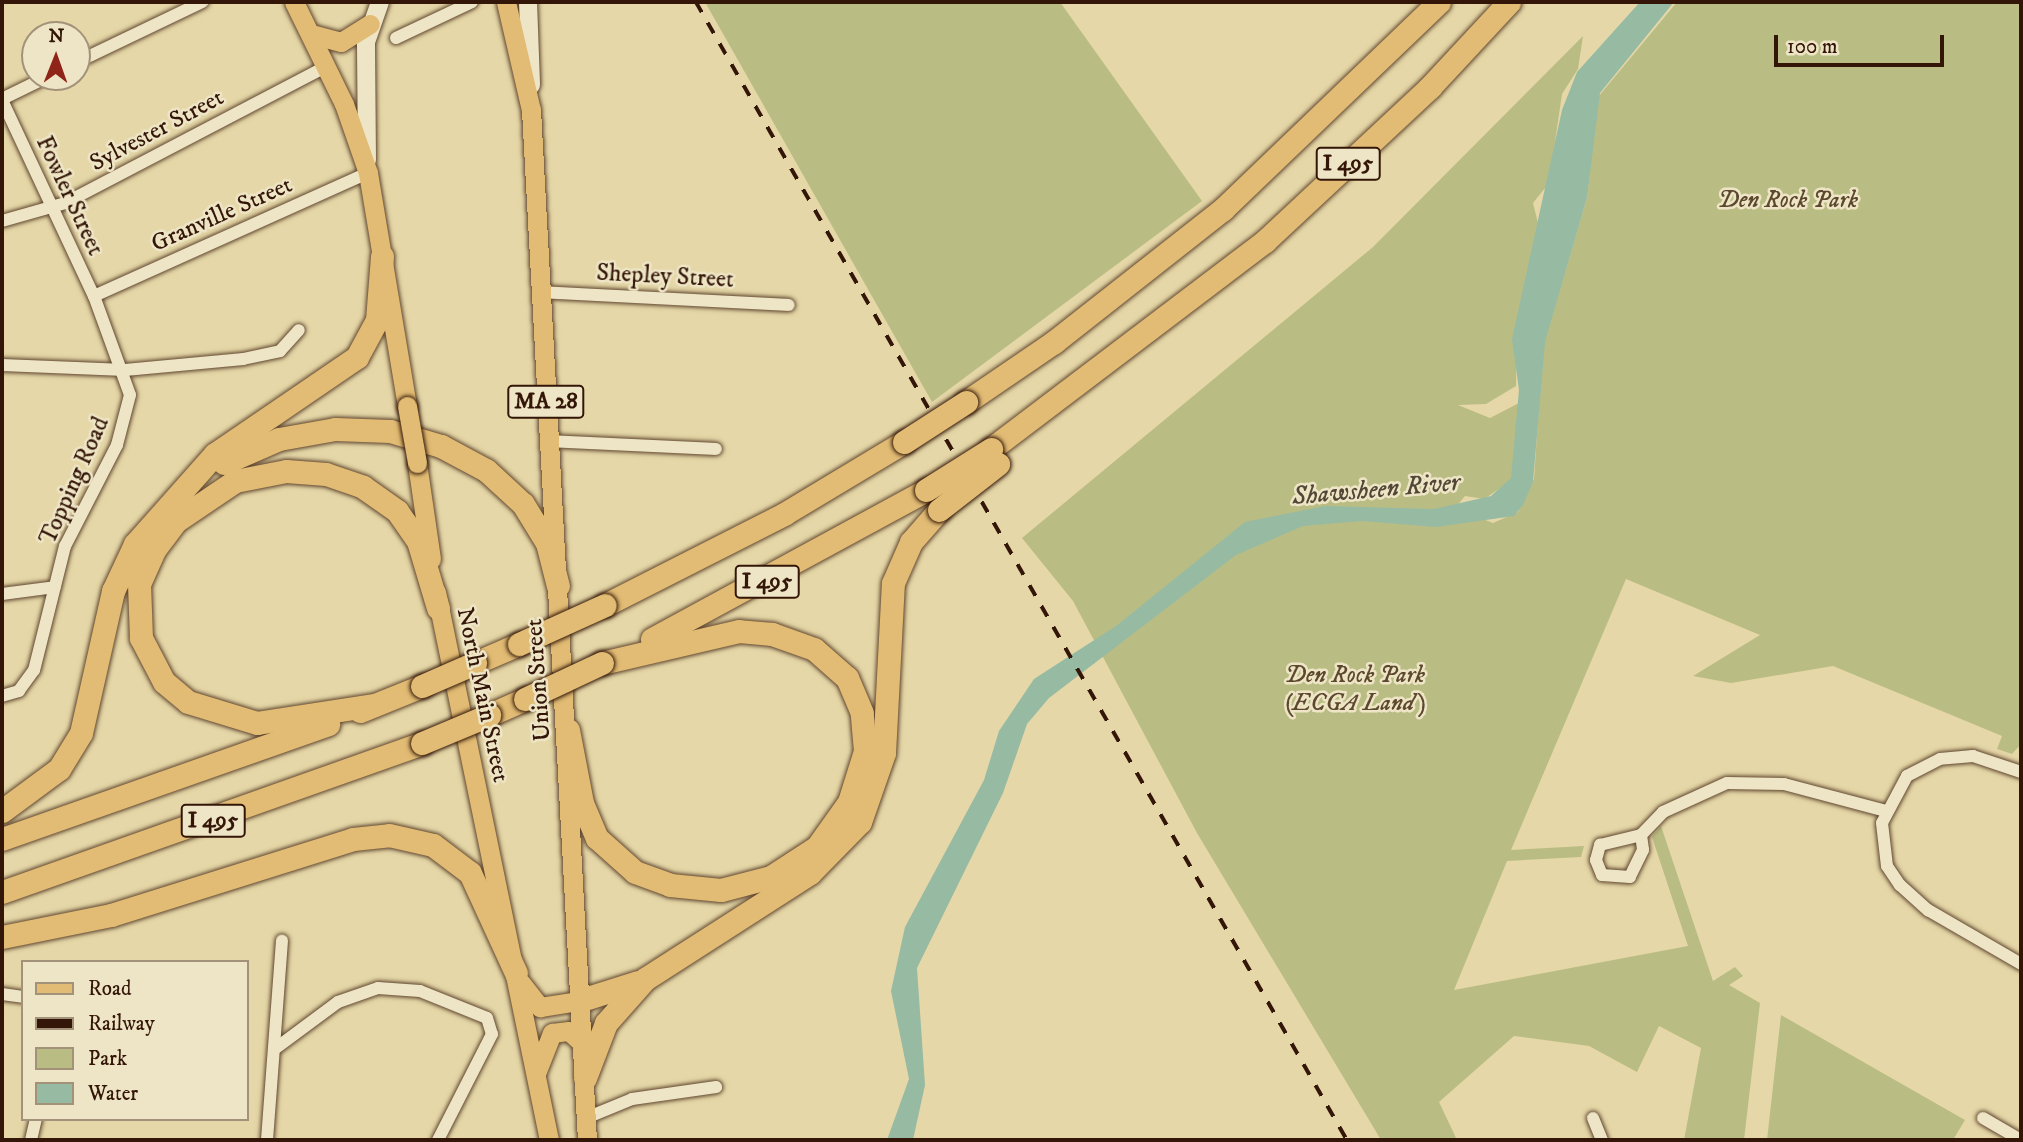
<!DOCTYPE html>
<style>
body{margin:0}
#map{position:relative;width:2023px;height:1142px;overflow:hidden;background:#e5d7a7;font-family:"IM FELL DW Pica",serif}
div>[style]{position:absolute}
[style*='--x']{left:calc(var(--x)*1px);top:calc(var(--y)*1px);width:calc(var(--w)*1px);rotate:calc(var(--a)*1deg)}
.green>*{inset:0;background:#babd83}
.water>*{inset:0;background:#97baa3}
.roads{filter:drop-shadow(0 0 2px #60462f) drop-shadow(0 0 2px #60462f)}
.street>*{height:12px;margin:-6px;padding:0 6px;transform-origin:6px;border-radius:6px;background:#eee5c6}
.secondary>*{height:18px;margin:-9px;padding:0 9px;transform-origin:9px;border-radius:9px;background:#eee5c6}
.primary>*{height:19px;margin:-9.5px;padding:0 9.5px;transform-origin:9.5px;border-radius:9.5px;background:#e2bc74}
.highway>*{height:23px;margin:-11.5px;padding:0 11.5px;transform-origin:11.5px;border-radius:11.5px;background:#e2bc74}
.rail>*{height:3.5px;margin-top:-1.75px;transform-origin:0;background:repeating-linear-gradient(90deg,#331607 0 12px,transparent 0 24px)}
.bridges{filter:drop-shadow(0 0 2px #331607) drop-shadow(0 0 2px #331607)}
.primary-bridge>*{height:19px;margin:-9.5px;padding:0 9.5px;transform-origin:9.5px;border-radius:9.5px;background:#e2bc74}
.highway-bridge>*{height:23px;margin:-11.5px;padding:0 11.5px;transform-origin:11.5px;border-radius:11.5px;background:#e2bc74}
span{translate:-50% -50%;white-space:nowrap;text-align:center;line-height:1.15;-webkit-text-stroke:5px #eee5c6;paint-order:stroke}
.shield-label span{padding:2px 5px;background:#eee5c6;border:2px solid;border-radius:5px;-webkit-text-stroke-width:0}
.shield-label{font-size:23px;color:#331607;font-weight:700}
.street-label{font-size:24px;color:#331607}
.park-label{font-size:24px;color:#5c482c;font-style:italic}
.water-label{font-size:26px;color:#514736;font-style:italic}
.frame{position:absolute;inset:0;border:4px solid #331607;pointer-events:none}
.legend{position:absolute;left:21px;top:960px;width:228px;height:161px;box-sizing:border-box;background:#eee5c6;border:2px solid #a3927a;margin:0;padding:9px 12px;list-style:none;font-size:21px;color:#331607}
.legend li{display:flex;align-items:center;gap:14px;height:35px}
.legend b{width:35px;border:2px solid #a3927a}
.north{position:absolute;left:21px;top:21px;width:70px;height:70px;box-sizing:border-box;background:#eee5c6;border:2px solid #a3927a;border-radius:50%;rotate:1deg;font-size:19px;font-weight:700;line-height:28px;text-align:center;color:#331607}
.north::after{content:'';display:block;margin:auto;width:24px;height:32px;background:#8f2418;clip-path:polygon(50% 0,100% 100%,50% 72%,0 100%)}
.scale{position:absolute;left:1774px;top:35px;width:170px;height:32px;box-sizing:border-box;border:4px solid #331607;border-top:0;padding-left:9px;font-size:21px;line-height:24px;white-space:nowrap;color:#331607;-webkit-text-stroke:5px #eee5c6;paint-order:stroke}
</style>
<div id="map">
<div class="green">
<i style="clip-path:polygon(705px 2px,1060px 2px,1202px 201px,932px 402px)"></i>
<i style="clip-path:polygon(1677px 2px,2021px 2px,2021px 744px,2012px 754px,1997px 749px,2002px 736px,1833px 666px,1731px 683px,1693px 676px,1760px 635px,1626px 579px,1511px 850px,1584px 846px,1581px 857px,1507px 861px,1454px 990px,1688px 946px,1652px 837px,1661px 826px,1713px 981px,1735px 967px,1743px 976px,1729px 985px,1760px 1003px,1744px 1140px,1684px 1140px,1701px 1048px,1659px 1026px,1637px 1072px,1589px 1046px,1514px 1036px,1439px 1102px,1457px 1140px,1381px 1140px,1197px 833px,1073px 601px,1022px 538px,1373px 247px,1583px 36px,1578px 69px,1562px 94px,1549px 183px,1533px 203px,1538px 223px,1517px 320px,1516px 386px,1486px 404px,1458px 405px,1490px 418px,1519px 403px,1515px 478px,1484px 499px,1465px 496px,1455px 508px,1493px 523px,1518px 512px,1534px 479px,1543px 347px,1587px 198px,1598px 97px)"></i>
<i style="clip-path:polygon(1781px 1015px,1965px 1120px,1953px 1140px,1767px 1140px)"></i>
</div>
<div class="water">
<i style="clip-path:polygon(1640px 2px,1674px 2px,1600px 93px,1587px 198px,1545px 342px,1533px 482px,1523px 505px,1514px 516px,1436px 527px,1362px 521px,1303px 526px,1236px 555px,1049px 698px,1027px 724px,1003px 793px,917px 968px,925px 1085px,913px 1140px,887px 1140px,909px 1079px,891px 991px,905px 927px,984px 780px,999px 731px,1034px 679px,1116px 626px,1245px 522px,1325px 506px,1434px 509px,1491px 496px,1511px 478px,1519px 390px,1512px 339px,1562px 110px,1577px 72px)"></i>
</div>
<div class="roads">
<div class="street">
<i style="--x:396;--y:38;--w:84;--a:-25.3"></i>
<i style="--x:77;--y:62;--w:139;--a:-25.6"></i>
<i style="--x:2;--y:99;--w:50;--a:-26.1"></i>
<i style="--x:2;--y:100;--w:217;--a:64.9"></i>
<i style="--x:94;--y:296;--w:105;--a:70"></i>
<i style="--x:130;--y:395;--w:52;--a:104.6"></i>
<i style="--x:117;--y:445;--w:114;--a:117.2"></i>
<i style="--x:65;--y:546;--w:128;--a:104"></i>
<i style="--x:34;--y:670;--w:26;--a:126"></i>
<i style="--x:19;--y:691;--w:18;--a:164"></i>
<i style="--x:2;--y:221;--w:66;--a:-15.9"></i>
<i style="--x:65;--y:203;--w:296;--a:-27.6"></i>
<i style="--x:540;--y:292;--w:249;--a:3"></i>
<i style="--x:94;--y:296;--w:300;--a:-24.2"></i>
<i style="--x:2;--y:365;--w:123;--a:2.3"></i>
<i style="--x:125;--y:370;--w:119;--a:-5.3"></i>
<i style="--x:243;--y:359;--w:38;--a:-12"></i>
<i style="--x:280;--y:351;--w:28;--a:-48"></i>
<i style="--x:548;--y:441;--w:168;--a:2.7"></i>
<i style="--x:2;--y:594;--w:53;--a:-7.5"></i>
<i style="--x:2021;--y:772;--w:51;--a:-161.6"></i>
<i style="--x:1973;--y:756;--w:33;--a:175"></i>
<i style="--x:1940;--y:759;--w:37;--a:153"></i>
<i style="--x:1907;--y:776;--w:53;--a:118"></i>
<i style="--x:1882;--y:823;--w:43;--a:83.4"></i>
<i style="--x:1887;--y:866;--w:23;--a:56"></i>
<i style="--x:1900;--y:885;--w:38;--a:42"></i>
<i style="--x:1928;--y:910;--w:108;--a:30.1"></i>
<i style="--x:1641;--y:835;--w:15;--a:82"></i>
<i style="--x:1643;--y:850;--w:30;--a:116"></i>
<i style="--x:1630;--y:877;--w:28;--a:-176"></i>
<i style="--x:1602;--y:875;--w:16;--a:-112"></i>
<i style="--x:1596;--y:860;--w:16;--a:-75"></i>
<i style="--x:1600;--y:845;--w:42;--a:-13.7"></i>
<i style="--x:1641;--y:835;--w:32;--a:-46"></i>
<i style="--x:1663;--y:812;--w:70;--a:-24.4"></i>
<i style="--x:1727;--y:783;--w:57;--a:1"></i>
<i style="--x:1784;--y:784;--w:106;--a:14.8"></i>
<i style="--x:2;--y:994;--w:21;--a:8"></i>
<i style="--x:276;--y:1048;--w:77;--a:-36.6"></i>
<i style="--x:338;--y:1002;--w:42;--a:-19.3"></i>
<i style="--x:378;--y:988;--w:42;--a:4.1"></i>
<i style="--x:420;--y:991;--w:72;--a:21.9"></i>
<i style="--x:487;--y:1018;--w:17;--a:73"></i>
<i style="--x:492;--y:1034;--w:119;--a:117"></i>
<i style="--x:586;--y:1118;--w:50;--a:-22.4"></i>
<i style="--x:632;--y:1099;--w:85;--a:-8.1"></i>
<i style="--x:1593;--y:1118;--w:24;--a:68"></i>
<i style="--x:1983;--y:1118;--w:44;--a:30.1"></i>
<i style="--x:31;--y:1140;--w:22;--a:-77"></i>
<i style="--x:267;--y:1140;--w:200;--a:-85.7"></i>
</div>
<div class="secondary">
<i style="--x:528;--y:2;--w:83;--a:87.9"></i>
<i style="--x:367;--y:160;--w:118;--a:-90.5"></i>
<i style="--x:366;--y:42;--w:42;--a:-70.7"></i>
</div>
<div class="primary">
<i style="--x:294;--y:2;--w:114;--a:63.9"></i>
<i style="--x:344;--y:104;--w:73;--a:70.8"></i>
<i style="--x:368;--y:173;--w:236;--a:80.5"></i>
<i style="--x:506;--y:2;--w:111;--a:77"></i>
<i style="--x:531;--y:110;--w:1032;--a:86.89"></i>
<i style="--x:311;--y:34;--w:31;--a:15"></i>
<i style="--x:341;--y:42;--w:34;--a:-32"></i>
<i style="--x:417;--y:463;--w:97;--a:81.7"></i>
<i style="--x:436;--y:592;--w:560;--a:78.35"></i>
<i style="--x:521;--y:983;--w:31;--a:52"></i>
<i style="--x:540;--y:1007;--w:38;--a:-9"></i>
<i style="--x:537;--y:1071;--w:41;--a:-68.5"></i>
<i style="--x:552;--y:1033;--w:17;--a:-7"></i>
<i style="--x:569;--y:1031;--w:16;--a:43"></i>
</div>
<div class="highway">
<i style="--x:966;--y:402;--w:107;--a:-34.3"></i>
<i style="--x:1054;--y:342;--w:215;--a:-38.2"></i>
<i style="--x:1223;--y:209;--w:299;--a:-43.8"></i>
<i style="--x:991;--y:449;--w:344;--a:-37.2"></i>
<i style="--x:1265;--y:241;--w:226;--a:-43"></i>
<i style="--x:1430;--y:87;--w:116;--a:-47.1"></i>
<i style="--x:224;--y:463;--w:60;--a:-23.6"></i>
<i style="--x:279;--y:439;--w:57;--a:-10.1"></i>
<i style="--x:335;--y:429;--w:55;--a:2.1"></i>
<i style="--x:390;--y:431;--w:53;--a:16.4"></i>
<i style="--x:441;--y:446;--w:51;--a:28.1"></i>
<i style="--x:486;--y:470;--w:50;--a:42.6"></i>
<i style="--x:523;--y:504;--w:46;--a:58.4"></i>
<i style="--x:547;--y:543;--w:44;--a:75.7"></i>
<i style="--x:605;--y:605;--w:201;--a:-26.9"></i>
<i style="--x:784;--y:514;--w:140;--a:-31"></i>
<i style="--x:652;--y:639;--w:312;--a:-28.5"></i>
<i style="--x:475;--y:663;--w:48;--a:-23.4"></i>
<i style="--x:373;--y:705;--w:117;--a:171.2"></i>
<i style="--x:257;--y:723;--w:72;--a:-163.1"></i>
<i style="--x:188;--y:702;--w:31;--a:-140"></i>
<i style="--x:164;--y:682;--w:50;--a:-117.6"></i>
<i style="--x:141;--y:638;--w:54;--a:-92.1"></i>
<i style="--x:139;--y:584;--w:37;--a:-66"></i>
<i style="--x:154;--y:550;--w:36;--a:-53"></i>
<i style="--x:176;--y:521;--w:71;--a:-34.1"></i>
<i style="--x:235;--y:481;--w:52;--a:-11.1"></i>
<i style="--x:286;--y:471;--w:40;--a:4.3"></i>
<i style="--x:326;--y:474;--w:39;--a:19"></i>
<i style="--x:363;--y:487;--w:42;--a:35.2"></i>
<i style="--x:397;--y:511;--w:37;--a:55"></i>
<i style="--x:418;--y:541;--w:70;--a:73.4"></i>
<i style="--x:360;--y:711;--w:67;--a:-22"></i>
<i style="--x:489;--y:715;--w:39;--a:-24"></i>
<i style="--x:568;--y:730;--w:74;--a:79.1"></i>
<i style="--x:582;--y:803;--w:38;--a:67"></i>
<i style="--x:597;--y:838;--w:51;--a:41.8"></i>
<i style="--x:635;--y:872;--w:37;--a:20"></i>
<i style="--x:670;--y:885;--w:51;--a:5.6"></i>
<i style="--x:721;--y:890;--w:52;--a:-14.6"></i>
<i style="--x:771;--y:877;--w:55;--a:-33.1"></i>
<i style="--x:817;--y:847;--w:55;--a:-54.6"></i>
<i style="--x:849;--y:802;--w:53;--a:-72.6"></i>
<i style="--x:865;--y:751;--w:38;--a:-95"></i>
<i style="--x:862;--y:713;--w:38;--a:-113"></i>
<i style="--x:847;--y:678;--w:44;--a:-138.7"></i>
<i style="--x:814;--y:649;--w:45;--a:-160.3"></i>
<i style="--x:772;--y:634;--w:33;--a:-175"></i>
<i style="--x:739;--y:631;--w:141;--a:166.9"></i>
<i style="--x:2;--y:811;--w:71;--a:-36.4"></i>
<i style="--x:59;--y:769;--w:42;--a:-58.6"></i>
<i style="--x:81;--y:733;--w:146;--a:-77.3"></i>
<i style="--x:113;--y:591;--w:52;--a:-64.9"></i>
<i style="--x:135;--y:544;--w:120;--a:-48.4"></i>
<i style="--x:215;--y:454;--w:172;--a:-34.3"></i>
<i style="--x:357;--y:357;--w:42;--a:-61.6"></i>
<i style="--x:377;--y:320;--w:64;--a:-85.5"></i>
<i style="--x:2;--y:839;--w:346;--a:-19.4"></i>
<i style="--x:2;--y:892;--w:446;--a:-19.5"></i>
<i style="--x:2;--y:937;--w:111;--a:-11.4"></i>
<i style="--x:111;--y:915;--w:254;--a:-17.4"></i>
<i style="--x:353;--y:839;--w:36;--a:-6"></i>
<i style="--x:389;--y:835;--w:45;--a:12.8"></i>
<i style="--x:433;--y:845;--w:46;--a:37.1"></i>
<i style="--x:470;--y:873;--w:110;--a:65.3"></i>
<i style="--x:578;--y:1001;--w:63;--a:-17.6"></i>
<i style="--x:585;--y:1078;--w:59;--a:-69.1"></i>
<i style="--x:606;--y:1023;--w:59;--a:-48.4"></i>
<i style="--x:645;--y:979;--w:196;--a:-32.7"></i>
<i style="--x:810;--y:873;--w:71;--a:-45.6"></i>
<i style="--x:860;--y:822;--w:73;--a:-70.8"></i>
<i style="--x:884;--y:753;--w:170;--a:-87"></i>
<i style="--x:893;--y:583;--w:45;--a:-66.3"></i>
<i style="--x:911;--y:542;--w:43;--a:-48.8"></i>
</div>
</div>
<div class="rail">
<i style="--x:696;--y:2;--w:1311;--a:60.23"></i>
</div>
<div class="bridges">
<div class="primary-bridge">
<i style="--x:407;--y:406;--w:58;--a:80"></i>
</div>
<div class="highway-bridge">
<i style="--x:904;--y:442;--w:74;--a:-32.8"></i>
<i style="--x:926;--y:490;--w:77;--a:-32.2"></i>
<i style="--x:939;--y:510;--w:75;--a:-37.9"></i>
<i style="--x:519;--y:644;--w:94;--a:-24.4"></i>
<i style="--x:422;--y:686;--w:58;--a:-23.5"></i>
<i style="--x:525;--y:699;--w:85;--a:-25.1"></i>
<i style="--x:422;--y:743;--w:73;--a:-22.7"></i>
</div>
</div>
<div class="shield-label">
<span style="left:1348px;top:164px">I 495</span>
<span style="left:546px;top:402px">MA 28</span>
<span style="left:767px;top:582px">I 495</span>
<span style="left:213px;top:821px">I 495</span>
</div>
<div class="street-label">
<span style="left:157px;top:131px;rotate:-28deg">Sylvester Street</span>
<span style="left:69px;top:196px;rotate:65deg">Fowler Street</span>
<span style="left:222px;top:215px;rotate:-24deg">Granville Street</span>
<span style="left:665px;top:277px;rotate:3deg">Shepley Street</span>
<span style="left:75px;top:481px;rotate:-66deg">Topping Road</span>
<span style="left:539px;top:680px;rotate:-94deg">Union Street</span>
<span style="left:482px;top:695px;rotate:78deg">North Main Street</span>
</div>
<div class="park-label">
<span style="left:1788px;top:201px">Den Rock Park</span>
<span style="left:1355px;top:690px">Den Rock Park<br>(ECGA Land)</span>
</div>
<div class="water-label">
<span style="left:1376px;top:490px;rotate:-5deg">Shawsheen River</span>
</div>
<div class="frame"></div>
<ul class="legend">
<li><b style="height:9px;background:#e2bc74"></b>Road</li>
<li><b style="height:9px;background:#331607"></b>Railway</li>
<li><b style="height:19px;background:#babd83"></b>Park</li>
<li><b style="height:19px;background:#97baa3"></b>Water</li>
</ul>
<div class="north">N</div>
<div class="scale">100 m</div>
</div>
